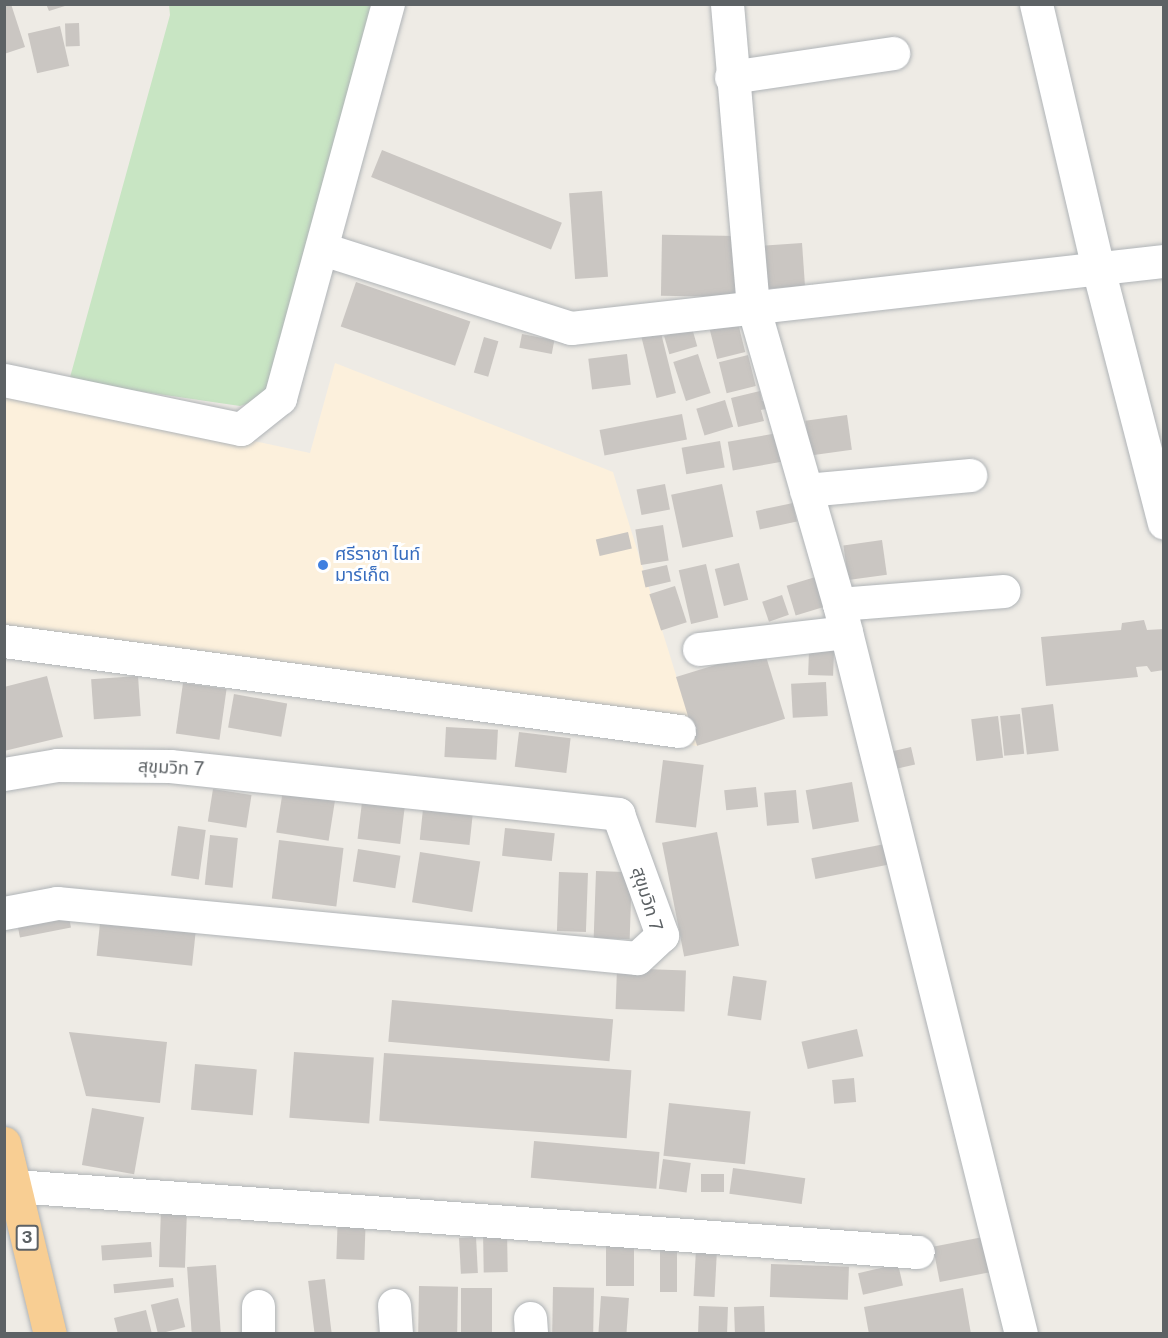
<!DOCTYPE html>
<meta charset="utf-8">
<style>
body{margin:0}
#map{position:relative;width:1168px;height:1338px;overflow:hidden;background:#eeebe5;font-family:"Public Sans","Noto Sans Thai",sans-serif}
div>[style]{position:absolute}
[style*='--x']{left:calc(var(--x)*1px);top:calc(var(--y)*1px);width:calc(var(--w)*1px);rotate:calc(var(--a)*1deg)}
.commercial>*{inset:0;background:#fcf0dc}
.green>*{inset:0;background:#c8e5c3}
.building>*{inset:0;background:#cac6c2;transform-origin:0 0}
.roads{filter:drop-shadow(0 0 2px #b0b4b7) drop-shadow(0 0 2px #b0b4b7)}
.minor>*{height:33px;margin:-16.5px;padding:0 16.5px;transform-origin:16.5px;border-radius:16.5px;background:#fff}
.highway>*{height:33px;margin:-16.5px;padding:0 16.5px;transform-origin:16.5px;border-radius:16.5px;background:#f8ce93}
.dots>*{width:16px;height:16px;translate:-50% -50%;box-sizing:border-box;border:3px solid #fff;border-radius:50%}
span{translate:-50% -50%;white-space:nowrap;text-align:center;line-height:1.15;-webkit-text-stroke:6px #fff;paint-order:stroke}
.shield-label span{padding:2px 4px;background:#fff;border:2px solid;border-radius:4px;-webkit-text-stroke-width:0}
.shield-label{font-size:16px;color:#5d6265;font-weight:700}
.shop-label{font-size:18px;color:#366cbe}
.left{translate:0 -50%;text-align:left}
.street-label{font-size:18px;color:#5d6265}
.frame{position:absolute;inset:0;border:6px solid #5d6265;pointer-events:none}
</style>
<div id="map">
<div class="commercial">
<i style="clip-path:polygon(335px 363px,613px 472px,698px 746px,5px 658px,5px 387px,310px 453px)"></i>
</div>
<div class="green">
<i style="clip-path:polygon(169px 5px,377px 5px,270px 396px,240px 406px,69px 381px,170px 15px)"></i>
</div>
<div class="building">
<i style="clip-path:polygon(4px 4px,11px 4px,25px 47px,4px 54px)"></i>
<i style="clip-path:polygon(46px 4px,68px 4px,68px 5px,49px 11px)"></i>
<i style="left:79px;top:23px;width:23px;height:14px;rotate:88deg"></i>
<i style="left:60px;top:26px;width:41px;height:33px;rotate:77deg"></i>
<i style="left:382px;top:150px;width:194px;height:29px;rotate:22deg"></i>
<i style="left:602px;top:191px;width:86px;height:33px;rotate:86deg"></i>
<i style="left:737px;top:236px;width:61px;height:75px;rotate:91deg"></i>
<i style="left:802px;top:243px;width:43px;height:47px;rotate:86deg"></i>
<i style="left:356px;top:282px;width:121px;height:47px;rotate:19deg"></i>
<i style="left:738px;top:323px;width:30px;height:29px;rotate:76deg"></i>
<i style="left:692px;top:328px;width:19px;height:29px;rotate:74deg"></i>
<i style="left:660px;top:329px;width:66px;height:20px;rotate:76deg"></i>
<i style="left:522px;top:334px;width:33px;height:14px;rotate:11deg"></i>
<i style="left:484px;top:337px;width:15px;height:37px;rotate:16deg"></i>
<i style="left:627px;top:354px;width:31px;height:39px;rotate:83deg"></i>
<i style="left:698px;top:354px;width:41px;height:26px;rotate:72deg"></i>
<i style="left:748px;top:355px;width:32px;height:30px;rotate:76deg"></i>
<i style="clip-path:polygon(760px 391px,762px 401px,769px 401px,770px 408px,761px 410px,764px 421px,738px 427px,731px 398px)"></i>
<i style="left:725px;top:400px;width:28px;height:30px;rotate:73deg"></i>
<i style="left:682px;top:414px;width:26px;height:84px;rotate:79deg"></i>
<i style="left:847px;top:415px;width:35px;height:42px;rotate:82deg"></i>
<i style="left:778px;top:433px;width:29px;height:51px;rotate:80deg"></i>
<i style="left:720px;top:441px;width:27px;height:39px;rotate:80deg"></i>
<i style="left:665px;top:484px;width:26px;height:29px;rotate:79deg"></i>
<i style="left:722px;top:484px;width:54px;height:52px;rotate:78deg"></i>
<i style="left:793px;top:503px;width:19px;height:38px;rotate:78deg"></i>
<i style="left:663px;top:525px;width:36px;height:28px;rotate:81deg"></i>
<i style="left:628px;top:532px;width:17px;height:33px;rotate:77deg"></i>
<i style="left:882px;top:540px;width:35px;height:39px;rotate:82deg"></i>
<i style="left:739px;top:563px;width:38px;height:25px;rotate:76deg"></i>
<i style="left:706px;top:564px;width:55px;height:28px;rotate:77deg"></i>
<i style="left:667px;top:565px;width:17px;height:26px;rotate:77deg"></i>
<i style="left:822px;top:575px;width:31px;height:37px;rotate:73deg"></i>
<i style="left:675px;top:586px;width:38px;height:27px;rotate:72deg"></i>
<i style="left:782px;top:595px;width:21px;height:21px;rotate:71deg"></i>
<i style="clip-path:polygon(1144px 620px,1147px 630px,1164px 629px,1164px 670px,1151px 672px,1147px 666px,1136px 667px,1138px 677px,1046px 686px,1041px 637px,1121px 630px,1122px 623px)"></i>
<i style="left:764px;top:650px;width:72px;height:92px;rotate:73deg"></i>
<i style="left:809px;top:650px;width:25px;height:25px;rotate:2deg"></i>
<i style="clip-path:polygon(47px 676px,63px 737px,4px 751px,4px 687px)"></i>
<i style="left:138px;top:676px;width:40px;height:47px;rotate:86deg"></i>
<i style="left:826px;top:682px;width:34px;height:35px;rotate:87deg"></i>
<i style="left:183px;top:683px;width:44px;height:51px;rotate:8deg"></i>
<i style="left:234px;top:694px;width:54px;height:34px;rotate:10deg"></i>
<i style="left:1053px;top:704px;width:47px;height:32px;rotate:83deg"></i>
<i style="left:1020px;top:714px;width:40px;height:20px;rotate:84deg"></i>
<i style="left:998px;top:716px;width:42px;height:27px;rotate:83deg"></i>
<i style="left:446px;top:727px;width:52px;height:30px;rotate:3deg"></i>
<i style="left:519px;top:732px;width:52px;height:35px;rotate:7deg"></i>
<i style="left:911px;top:747px;width:18px;height:19px;rotate:77deg"></i>
<i style="left:663px;top:760px;width:41px;height:63px;rotate:7deg"></i>
<i style="left:852px;top:782px;width:40px;height:47px;rotate:80deg"></i>
<i style="left:756px;top:787px;width:20px;height:32px;rotate:84deg"></i>
<i style="left:213px;top:789px;width:39px;height:33px;rotate:9deg"></i>
<i style="left:283px;top:790px;width:53px;height:43px;rotate:9deg"></i>
<i style="left:796px;top:790px;width:33px;height:32px;rotate:85deg"></i>
<i style="left:363px;top:794px;width:43px;height:45px;rotate:7deg"></i>
<i style="left:423px;top:809px;width:50px;height:31px;rotate:6deg"></i>
<i style="left:178px;top:826px;width:28px;height:50px;rotate:8deg"></i>
<i style="left:505px;top:828px;width:50px;height:28px;rotate:6deg"></i>
<i style="left:717px;top:832px;width:116px;height:56px;rotate:79deg"></i>
<i style="left:210px;top:835px;width:28px;height:50px;rotate:6deg"></i>
<i style="left:279px;top:840px;width:65px;height:59px;rotate:7deg"></i>
<i style="left:885px;top:844px;width:21px;height:75px;rotate:79deg"></i>
<i style="left:358px;top:849px;width:43px;height:33px;rotate:9deg"></i>
<i style="left:420px;top:852px;width:61px;height:51px;rotate:9deg"></i>
<i style="left:596px;top:871px;width:36px;height:67px;rotate:2deg"></i>
<i style="left:559px;top:872px;width:29px;height:59px;rotate:2deg"></i>
<i style="left:67px;top:907px;width:21px;height:52px;rotate:79deg"></i>
<i style="left:101px;top:914px;width:96px;height:42px;rotate:6deg"></i>
<i style="left:617px;top:968px;width:69px;height:41px;rotate:2deg"></i>
<i style="left:733px;top:976px;width:34px;height:40px;rotate:8deg"></i>
<i style="left:392px;top:1000px;width:222px;height:42px;rotate:5deg"></i>
<i style="left:857px;top:1029px;width:28px;height:57px;rotate:77deg"></i>
<i style="clip-path:polygon(69px 1032px,167px 1042px,160px 1103px,86px 1096px)"></i>
<i style="left:294px;top:1052px;width:80px;height:66px;rotate:4deg"></i>
<i style="left:384px;top:1053px;width:248px;height:68px;rotate:4deg"></i>
<i style="left:195px;top:1064px;width:62px;height:46px;rotate:5deg"></i>
<i style="left:854px;top:1078px;width:24px;height:22px;rotate:85deg"></i>
<i style="left:669px;top:1103px;width:82px;height:53px;rotate:6deg"></i>
<i style="left:92px;top:1108px;width:53px;height:58px;rotate:10deg"></i>
<i style="left:534px;top:1141px;width:126px;height:37px;rotate:5deg"></i>
<i style="left:663px;top:1159px;width:28px;height:30px;rotate:8deg"></i>
<i style="left:733px;top:1168px;width:73px;height:26px;rotate:8deg"></i>
<i style="left:701px;top:1174px;width:23px;height:18px"></i>
<i style="left:161px;top:1209px;width:26px;height:58px;rotate:2deg"></i>
<i style="left:338px;top:1212px;width:28px;height:47px;rotate:2deg"></i>
<i style="left:507px;top:1230px;width:42px;height:24px;rotate:89deg"></i>
<i style="left:476px;top:1237px;width:36px;height:17px;rotate:87deg"></i>
<i style="left:983px;top:1237px;width:36px;height:51px;rotate:79deg"></i>
<i style="left:606px;top:1240px;width:28px;height:46px"></i>
<i style="left:151px;top:1242px;width:15px;height:50px;rotate:86deg"></i>
<i style="left:660px;top:1248px;width:17px;height:44px"></i>
<i style="left:696px;top:1249px;width:21px;height:47px;rotate:3deg"></i>
<i style="left:771px;top:1264px;width:78px;height:33px;rotate:2deg"></i>
<i style="left:898px;top:1264px;width:22px;height:41px;rotate:77deg"></i>
<i style="left:216px;top:1265px;width:69px;height:29px;rotate:86deg"></i>
<i style="left:173px;top:1278px;width:9px;height:60px;rotate:84deg"></i>
<i style="left:325px;top:1279px;width:55px;height:17px;rotate:83deg"></i>
<i style="left:419px;top:1286px;width:39px;height:48px;rotate:1deg"></i>
<i style="left:553px;top:1287px;width:41px;height:47px;rotate:1deg"></i>
<i style="left:461px;top:1288px;width:31px;height:46px"></i>
<i style="clip-path:polygon(963px 1288px,971px 1334px,869px 1334px,864px 1307px)"></i>
<i style="left:601px;top:1296px;width:28px;height:38px;rotate:4deg"></i>
<i style="left:178px;top:1298px;width:30px;height:28px;rotate:76deg"></i>
<i style="left:699px;top:1306px;width:29px;height:28px;rotate:2deg"></i>
<i style="left:764px;top:1306px;width:28px;height:30px;rotate:88deg"></i>
<i style="clip-path:polygon(146px 1310px,152px 1334px,118px 1334px,114px 1318px)"></i>
</div>
<div class="roads">
<div class="minor">
<i style="--x:727;--y:4;--w:303;--a:85.1"></i>
<i style="--x:753;--y:306;--w:310;--a:73.9"></i>
<i style="--x:839;--y:604;--w:752;--a:76"></i>
<i style="--x:1036;--y:4;--w:271;--a:76.8"></i>
<i style="--x:1098;--y:268;--w:263;--a:75.5"></i>
<i style="--x:731;--y:77;--w:164;--a:-8.4"></i>
<i style="--x:323;--y:249;--w:260;--a:17.7"></i>
<i style="--x:571;--y:328;--w:597;--a:-6.45"></i>
<i style="--x:4;--y:380;--w:242;--a:11.7"></i>
<i style="--x:241;--y:429;--w:50;--a:-38.5"></i>
<i style="--x:280;--y:398;--w:409;--a:-74.7"></i>
<i style="--x:806;--y:490;--w:165;--a:-5.2"></i>
<i style="--x:839;--y:604;--w:165;--a:-4.5"></i>
<i style="--x:4;--y:641;--w:681;--a:7.59"></i>
<i style="--x:699;--y:649;--w:148;--a:-6.6"></i>
<i style="--x:4;--y:774;--w:54;--a:-9.6"></i>
<i style="--x:57;--y:765;--w:113;--a:0.5"></i>
<i style="--x:170;--y:766;--w:451;--a:6.1"></i>
<i style="--x:618;--y:814;--w:129;--a:70"></i>
<i style="--x:662;--y:935;--w:34;--a:137"></i>
<i style="--x:637;--y:958;--w:583;--a:-174.58"></i>
<i style="--x:57;--y:903;--w:54;--a:169.3"></i>
<i style="--x:15;--y:1186;--w:905;--a:4.18"></i>
<i style="--x:394;--y:1305;--w:29;--a:86"></i>
<i style="--x:258;--y:1306;--w:28;--a:90"></i>
<i style="--x:530;--y:1318;--w:16;--a:86"></i>
</div>
<div class="highway">
<i style="--x:4;--y:1143;--w:196;--a:76.5"></i>
</div>
</div>
<div class="dots">
<i style="left:323px;top:565px;background:#3f7fe0"></i>
</div>
<div class="shield-label">
<span style="left:27px;top:1238px">3</span>
</div>
<div class="shop-label">
<span class="left" style="left:335px;top:565px">ศรีราชา ไนท์<br>มาร์เก็ต</span>
</div>
<div class="street-label">
<span style="left:171px;top:768px;rotate:3deg">สุขุมวิท 7</span>
<span style="left:647px;top:899px;rotate:73deg">สุขุมวิท 7</span>
</div>
<div class="frame"></div>
</div>
